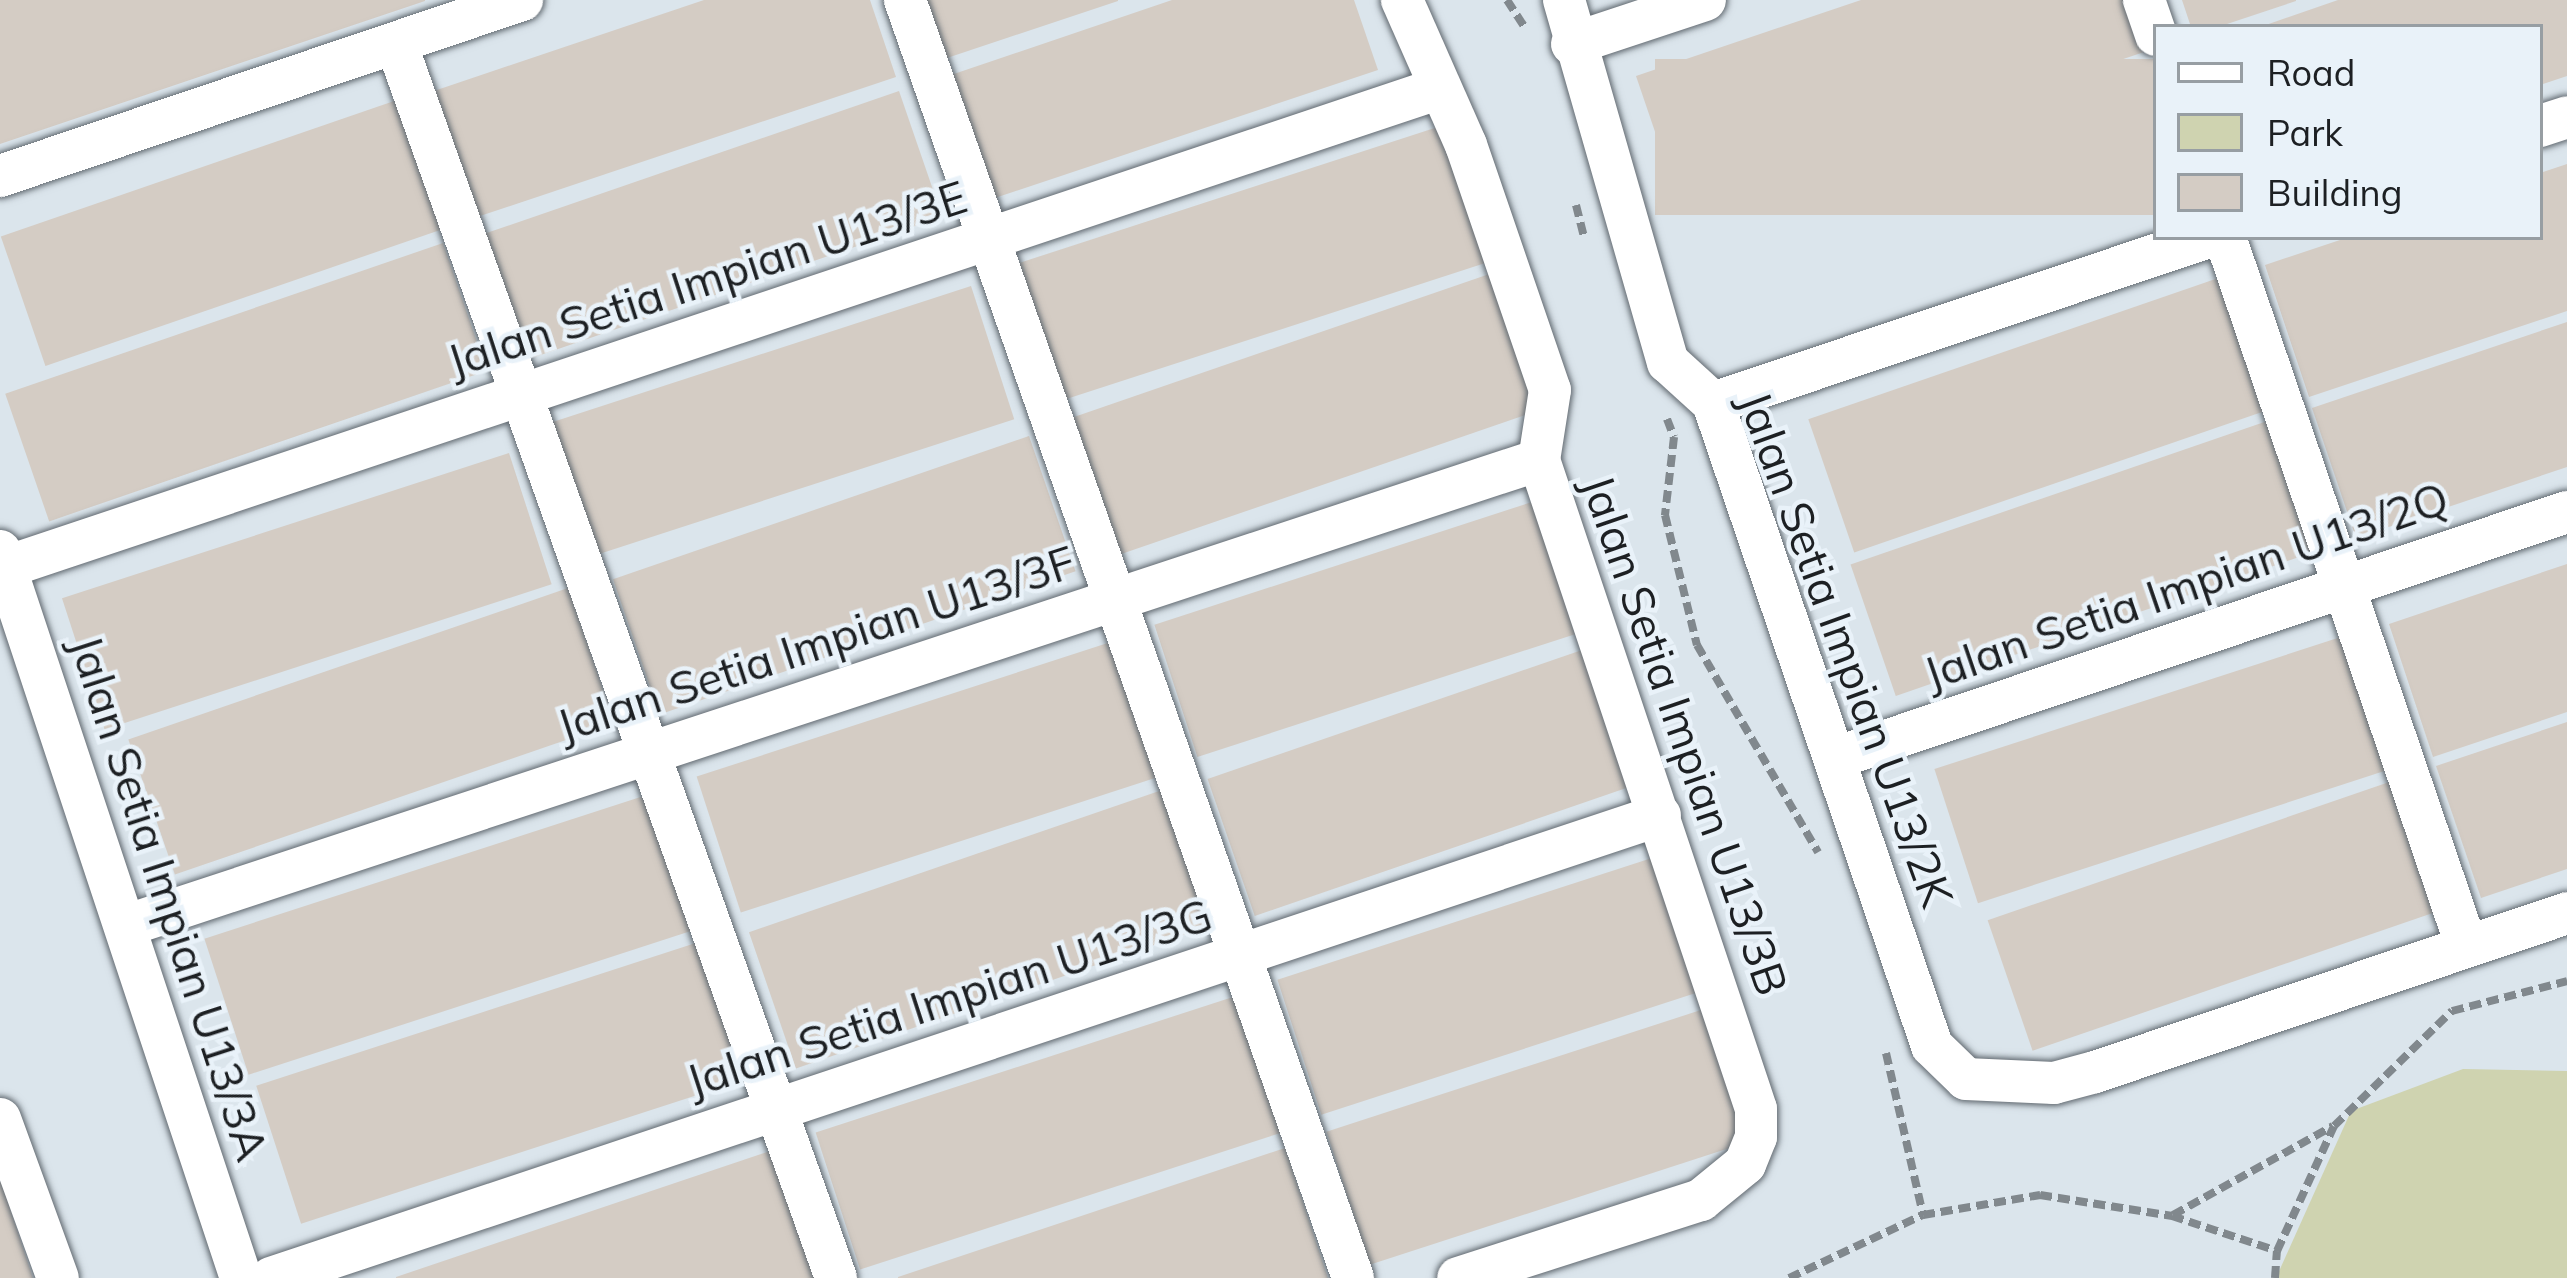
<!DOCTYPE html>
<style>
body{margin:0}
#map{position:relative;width:2567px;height:1278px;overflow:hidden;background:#dbe5ec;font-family:Mulish,sans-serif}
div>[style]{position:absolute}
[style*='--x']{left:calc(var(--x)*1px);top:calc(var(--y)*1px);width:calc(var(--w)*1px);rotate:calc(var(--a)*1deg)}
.green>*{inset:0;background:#cfd3b0}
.building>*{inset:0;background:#d4ccc4;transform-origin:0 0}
.path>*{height:8px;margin-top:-4px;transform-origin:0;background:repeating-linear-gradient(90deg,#81888d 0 12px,transparent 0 18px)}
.roads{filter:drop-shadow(0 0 3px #616970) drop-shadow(0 0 3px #616970)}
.minor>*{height:42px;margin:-21px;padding:0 21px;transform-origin:21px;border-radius:21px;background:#fff}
span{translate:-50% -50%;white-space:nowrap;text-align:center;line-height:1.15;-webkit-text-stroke:9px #e9f2f9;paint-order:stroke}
.street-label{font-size:45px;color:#1d2023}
.legend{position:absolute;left:2153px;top:24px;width:390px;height:216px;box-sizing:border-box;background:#e9f2f9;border:3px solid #979ea3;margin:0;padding:15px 21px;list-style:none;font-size:36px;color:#1d2023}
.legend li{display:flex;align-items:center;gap:24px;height:60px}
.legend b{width:60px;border:3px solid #979ea3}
</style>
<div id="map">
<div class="green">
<i style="clip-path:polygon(2463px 1069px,2567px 1071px,2567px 1278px,2276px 1278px,2351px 1111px)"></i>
</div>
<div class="building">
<i style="clip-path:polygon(0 0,425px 0,425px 1px,0 144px)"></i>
<i style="clip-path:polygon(704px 0,870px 0,896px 77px,471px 219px,428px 93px)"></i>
<i style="clip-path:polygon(918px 0,1118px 0,1118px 1px,938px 61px)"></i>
<i style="clip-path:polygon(1172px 0,1354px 0,1378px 70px,983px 202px,942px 78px)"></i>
<i style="clip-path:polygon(1861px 0,2137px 0,2153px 49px,1681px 208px,1636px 76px)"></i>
<i style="clip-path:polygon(2182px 0,2296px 0,2296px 1px,2218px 27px,2191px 27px)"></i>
<i style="clip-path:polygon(2338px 0,2567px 0,2567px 76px,2540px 85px,2540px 27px,2260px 27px)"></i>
<i style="left:2155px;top:59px;width:156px;height:500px;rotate:90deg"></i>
<i style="left:899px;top:91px;width:133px;height:444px;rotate:71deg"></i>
<i style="left:397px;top:100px;width:137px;height:419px;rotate:71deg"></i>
<i style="left:1447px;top:124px;width:144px;height:460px;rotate:72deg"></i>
<i style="clip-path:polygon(2567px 164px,2567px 311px,2309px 397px,2265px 265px,2349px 237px,2540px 237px,2540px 173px)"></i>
<i style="left:443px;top:243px;width:135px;height:463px;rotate:71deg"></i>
<i style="left:1501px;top:270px;width:145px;height:460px;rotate:71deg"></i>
<i style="left:2230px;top:274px;width:141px;height:446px;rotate:71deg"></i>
<i style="left:971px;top:286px;width:140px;height:443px;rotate:72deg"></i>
<i style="clip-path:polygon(2567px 322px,2567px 467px,2356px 538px,2312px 408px)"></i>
<i style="left:2276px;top:418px;width:139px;height:450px;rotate:71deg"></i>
<i style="left:1029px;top:436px;width:143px;height:440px;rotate:71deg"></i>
<i style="left:509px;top:453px;width:138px;height:470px;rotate:72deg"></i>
<i style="left:1532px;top:502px;width:139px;height:397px;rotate:72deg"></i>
<i style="clip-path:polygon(2567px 564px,2567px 712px,2433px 757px,2389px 624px)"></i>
<i style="left:568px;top:588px;width:143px;height:465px;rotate:71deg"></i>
<i style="left:2350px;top:634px;width:141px;height:437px;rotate:72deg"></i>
<i style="left:1117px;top:640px;width:143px;height:442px;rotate:72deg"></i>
<i style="left:1582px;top:650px;width:145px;height:396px;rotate:71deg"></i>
<i style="clip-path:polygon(2567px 722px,2567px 869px,2481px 898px,2436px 766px)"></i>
<i style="left:2398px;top:779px;width:138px;height:434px;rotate:71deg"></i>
<i style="left:1165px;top:789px;width:144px;height:440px;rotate:71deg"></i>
<i style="left:659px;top:791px;width:143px;height:478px;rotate:72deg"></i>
<i style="left:1655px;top:857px;width:142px;height:397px;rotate:72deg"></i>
<i style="left:708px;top:939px;width:145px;height:475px;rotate:72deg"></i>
<i style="left:1236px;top:996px;width:144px;height:442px;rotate:72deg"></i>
<i style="left:1704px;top:1009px;width:140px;height:397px;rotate:72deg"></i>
<i style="clip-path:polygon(1285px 1148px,1328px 1278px,898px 1278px,898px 1277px)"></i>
<i style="clip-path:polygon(776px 1149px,819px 1278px,396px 1278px,396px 1277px)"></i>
<i style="clip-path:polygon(0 1182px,1px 1182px,33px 1278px,0 1278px)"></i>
</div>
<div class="path">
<i style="--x:1507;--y:0;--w:31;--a:57"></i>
<i style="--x:1576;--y:205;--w:32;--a:76"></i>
<i style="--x:1667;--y:419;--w:19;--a:69"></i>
<i style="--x:1674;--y:437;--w:79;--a:96.6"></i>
<i style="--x:1665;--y:515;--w:134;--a:76.2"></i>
<i style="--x:1697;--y:645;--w:240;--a:59.7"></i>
<i style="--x:1886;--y:1053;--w:166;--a:77.1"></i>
<i style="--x:2173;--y:1215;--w:183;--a:-29.1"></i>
<i style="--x:1789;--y:1278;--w:148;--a:-25.2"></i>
<i style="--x:1923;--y:1215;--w:119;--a:-9.7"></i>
<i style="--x:2040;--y:1195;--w:134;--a:9"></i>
<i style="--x:2172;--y:1216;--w:111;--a:18.4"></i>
<i style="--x:2275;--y:1278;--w:27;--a:-86"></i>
<i style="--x:2277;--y:1251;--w:137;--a:-65.5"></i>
<i style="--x:2334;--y:1126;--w:165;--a:-44.3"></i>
<i style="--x:2452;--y:1011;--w:119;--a:-14.6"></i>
</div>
<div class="roads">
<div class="minor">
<i style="--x:905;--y:0;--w:1354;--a:70.68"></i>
<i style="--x:1402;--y:0;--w:158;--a:66.2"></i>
<i style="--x:1466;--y:145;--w:259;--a:71.1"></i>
<i style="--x:1550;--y:390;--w:71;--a:98.9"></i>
<i style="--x:1539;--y:460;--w:684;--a:71.51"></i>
<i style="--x:1756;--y:1109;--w:28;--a:90"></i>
<i style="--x:1756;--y:1137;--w:29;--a:112"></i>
<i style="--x:1745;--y:1164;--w:57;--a:140.7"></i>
<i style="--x:1701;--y:1200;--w:255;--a:162.2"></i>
<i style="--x:1564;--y:0;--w:377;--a:74"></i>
<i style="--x:1668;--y:362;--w:61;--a:42.3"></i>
<i style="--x:1713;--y:403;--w:679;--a:71.19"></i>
<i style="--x:1932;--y:1046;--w:47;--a:44.1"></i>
<i style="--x:1966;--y:1079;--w:88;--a:2.6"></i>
<i style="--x:2054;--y:1083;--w:42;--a:-15"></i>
<i style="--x:2095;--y:1072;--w:498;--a:-18.6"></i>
<i style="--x:2144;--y:0;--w:37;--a:71"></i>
<i style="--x:396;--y:43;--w:1311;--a:70.39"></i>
<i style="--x:1572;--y:44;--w:140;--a:-18.3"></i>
<i style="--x:2540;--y:126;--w:28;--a:-18"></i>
<i style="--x:0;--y:176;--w:551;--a:-18.63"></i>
<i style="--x:2225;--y:237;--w:748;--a:71.2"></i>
<i style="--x:1713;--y:403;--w:523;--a:-18.5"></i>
<i style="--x:0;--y:551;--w:766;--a:71.66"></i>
<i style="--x:6;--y:567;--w:1512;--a:-18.47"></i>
<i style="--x:1838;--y:757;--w:769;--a:-18.58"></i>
<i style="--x:125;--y:926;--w:1489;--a:-18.24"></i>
<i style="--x:0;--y:1119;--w:169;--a:70"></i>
<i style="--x:271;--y:1278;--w:1464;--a:-18.43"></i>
</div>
</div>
<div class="street-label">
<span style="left:707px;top:279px;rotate:-18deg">Jalan Setia Impian U13/3E</span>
<span style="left:2186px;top:586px;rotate:-19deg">Jalan Setia Impian U13/2Q</span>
<span style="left:816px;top:644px;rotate:-18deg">Jalan Setia Impian U13/3F</span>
<span style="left:1846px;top:649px;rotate:70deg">Jalan Setia Impian U13/2K</span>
<span style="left:1685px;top:735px;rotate:71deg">Jalan Setia Impian U13/3B</span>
<span style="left:169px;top:898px;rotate:72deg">Jalan Setia Impian U13/3A</span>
<span style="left:949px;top:998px;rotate:-18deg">Jalan Setia Impian U13/3G</span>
</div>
<ul class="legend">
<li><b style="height:15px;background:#fff"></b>Road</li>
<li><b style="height:33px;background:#cfd3b0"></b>Park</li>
<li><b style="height:33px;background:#d4ccc4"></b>Building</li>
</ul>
</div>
